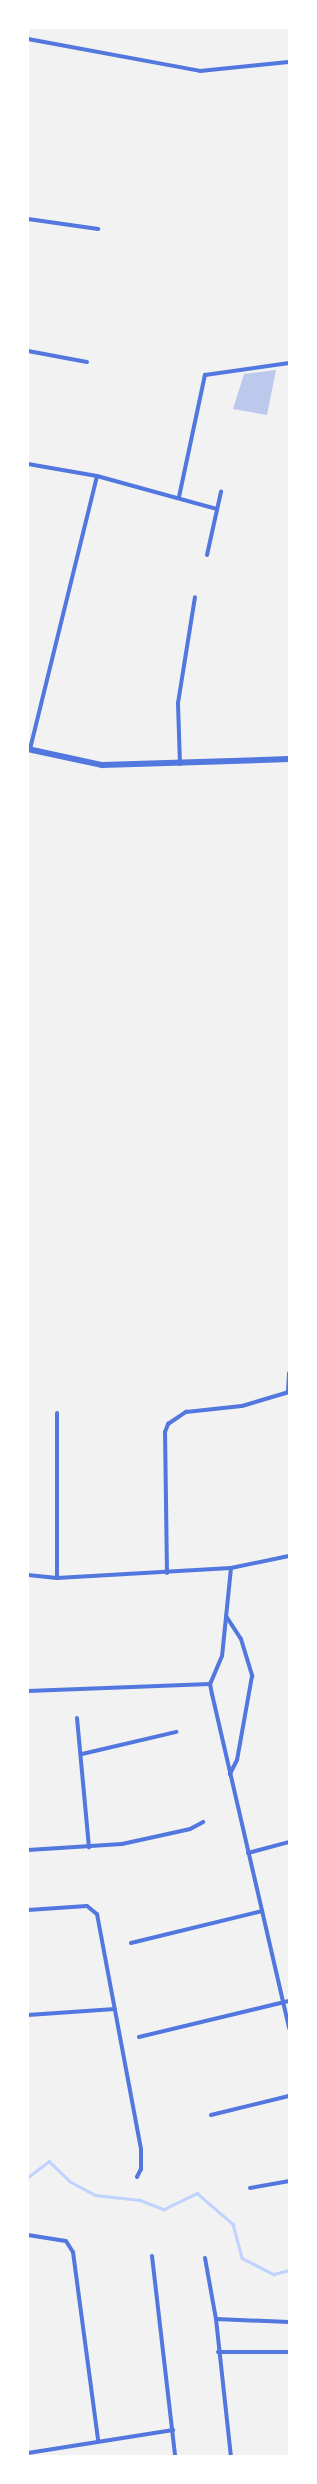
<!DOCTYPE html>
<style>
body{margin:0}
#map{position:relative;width:317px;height:2484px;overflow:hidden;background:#f2f2f2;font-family:"Noto Serif",serif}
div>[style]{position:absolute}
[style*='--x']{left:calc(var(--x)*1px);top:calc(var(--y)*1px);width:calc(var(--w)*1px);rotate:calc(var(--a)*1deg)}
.stream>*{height:2.5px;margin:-1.25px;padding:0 1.25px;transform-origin:1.25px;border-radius:1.25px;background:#bfd3fe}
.building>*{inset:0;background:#bdc9ec}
.minor>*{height:4px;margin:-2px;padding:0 2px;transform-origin:2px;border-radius:2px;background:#5277de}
.tertiary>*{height:5.5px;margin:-2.75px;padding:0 2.75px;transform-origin:2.75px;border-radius:2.75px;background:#5277de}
span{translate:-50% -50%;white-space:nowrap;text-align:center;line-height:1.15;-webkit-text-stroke:4px #fff;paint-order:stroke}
.frame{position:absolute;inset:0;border:29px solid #fff;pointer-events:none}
</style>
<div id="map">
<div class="stream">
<i style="--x:28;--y:2177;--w:26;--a:-37"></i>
<i style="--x:49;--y:2161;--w:30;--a:44"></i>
<i style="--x:71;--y:2182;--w:27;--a:28"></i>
<i style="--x:95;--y:2195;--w:45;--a:6.3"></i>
<i style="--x:140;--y:2200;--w:26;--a:21"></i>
<i style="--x:164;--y:2209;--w:37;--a:-26"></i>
<i style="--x:197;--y:2193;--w:48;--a:40.7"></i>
<i style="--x:233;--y:2224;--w:35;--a:75"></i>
<i style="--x:242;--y:2258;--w:36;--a:27"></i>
<i style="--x:274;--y:2274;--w:16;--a:-15"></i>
</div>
<div class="building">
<i style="clip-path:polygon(276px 370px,267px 415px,233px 409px,244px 374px)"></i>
</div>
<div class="minor">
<i style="--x:28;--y:39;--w:175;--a:10.5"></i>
<i style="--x:200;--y:71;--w:89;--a:-5.8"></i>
<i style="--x:28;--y:219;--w:71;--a:8.1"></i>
<i style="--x:28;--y:351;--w:60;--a:10.6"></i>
<i style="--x:28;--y:464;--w:70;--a:9.9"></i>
<i style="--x:97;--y:476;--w:124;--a:15.4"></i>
<i style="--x:179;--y:497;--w:125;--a:-78"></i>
<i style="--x:205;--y:375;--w:85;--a:-8.1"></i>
<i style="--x:207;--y:555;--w:65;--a:-77.5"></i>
<i style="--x:30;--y:749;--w:281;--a:-76.2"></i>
<i style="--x:180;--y:764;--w:61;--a:-91.9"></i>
<i style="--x:178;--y:703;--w:107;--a:-80.9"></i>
<i style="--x:288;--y:1392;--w:19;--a:-87"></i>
<i style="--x:57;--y:1413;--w:165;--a:90"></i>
<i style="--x:231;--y:1568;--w:88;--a:95.8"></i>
<i style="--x:222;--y:1656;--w:30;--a:113"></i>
<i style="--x:210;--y:1684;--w:10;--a:79"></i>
<i style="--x:212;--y:1694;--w:343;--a:77"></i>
<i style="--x:167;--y:1573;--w:141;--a:-90.8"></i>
<i style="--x:165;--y:1432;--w:9;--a:-69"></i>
<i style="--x:168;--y:1424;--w:22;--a:-34"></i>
<i style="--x:186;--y:1412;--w:56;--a:-6.1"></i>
<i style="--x:242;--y:1406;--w:49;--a:-16.6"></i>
<i style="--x:28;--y:1575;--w:29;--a:6"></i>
<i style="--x:57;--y:1578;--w:174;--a:-3.3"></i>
<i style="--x:231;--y:1568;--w:59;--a:-11.7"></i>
<i style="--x:226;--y:1616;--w:27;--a:57"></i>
<i style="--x:241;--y:1639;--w:39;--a:73"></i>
<i style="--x:252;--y:1676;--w:85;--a:100.1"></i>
<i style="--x:237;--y:1760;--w:16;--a:117"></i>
<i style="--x:28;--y:1691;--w:182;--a:-2.2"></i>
<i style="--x:77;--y:1718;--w:130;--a:84.7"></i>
<i style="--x:82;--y:1754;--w:97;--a:-13.2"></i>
<i style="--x:28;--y:1850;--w:94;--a:-3.7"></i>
<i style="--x:122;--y:1844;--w:70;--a:-12.4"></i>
<i style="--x:190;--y:1829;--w:15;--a:-28"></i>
<i style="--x:248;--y:1853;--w:42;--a:-15"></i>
<i style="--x:28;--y:1910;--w:59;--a:-3.9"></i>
<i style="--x:87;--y:1906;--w:13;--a:39"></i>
<i style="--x:97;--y:1914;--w:239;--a:79.4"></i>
<i style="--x:141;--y:2149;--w:20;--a:90"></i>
<i style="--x:141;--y:2169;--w:9;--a:117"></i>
<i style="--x:131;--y:1943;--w:135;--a:-13.7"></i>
<i style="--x:28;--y:2015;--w:87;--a:-3.9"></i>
<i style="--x:139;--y:2037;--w:154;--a:-13.5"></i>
<i style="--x:211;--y:2115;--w:80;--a:-13.7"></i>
<i style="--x:250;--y:2188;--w:40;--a:-10"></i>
<i style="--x:28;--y:2235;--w:38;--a:9"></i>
<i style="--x:66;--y:2241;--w:13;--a:58"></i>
<i style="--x:73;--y:2252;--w:190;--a:82.4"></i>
<i style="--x:152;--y:2256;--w:201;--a:83.4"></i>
<i style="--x:205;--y:2258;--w:62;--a:79.8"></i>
<i style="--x:216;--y:2319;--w:138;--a:83.8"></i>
<i style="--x:216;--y:2319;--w:73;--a:2.4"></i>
<i style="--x:218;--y:2352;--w:71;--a:0"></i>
<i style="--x:28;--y:2453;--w:147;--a:-9"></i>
</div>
<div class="tertiary">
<i style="--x:28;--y:749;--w:76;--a:12.2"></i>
<i style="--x:102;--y:765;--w:187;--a:-1.8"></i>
</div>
<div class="frame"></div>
</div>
